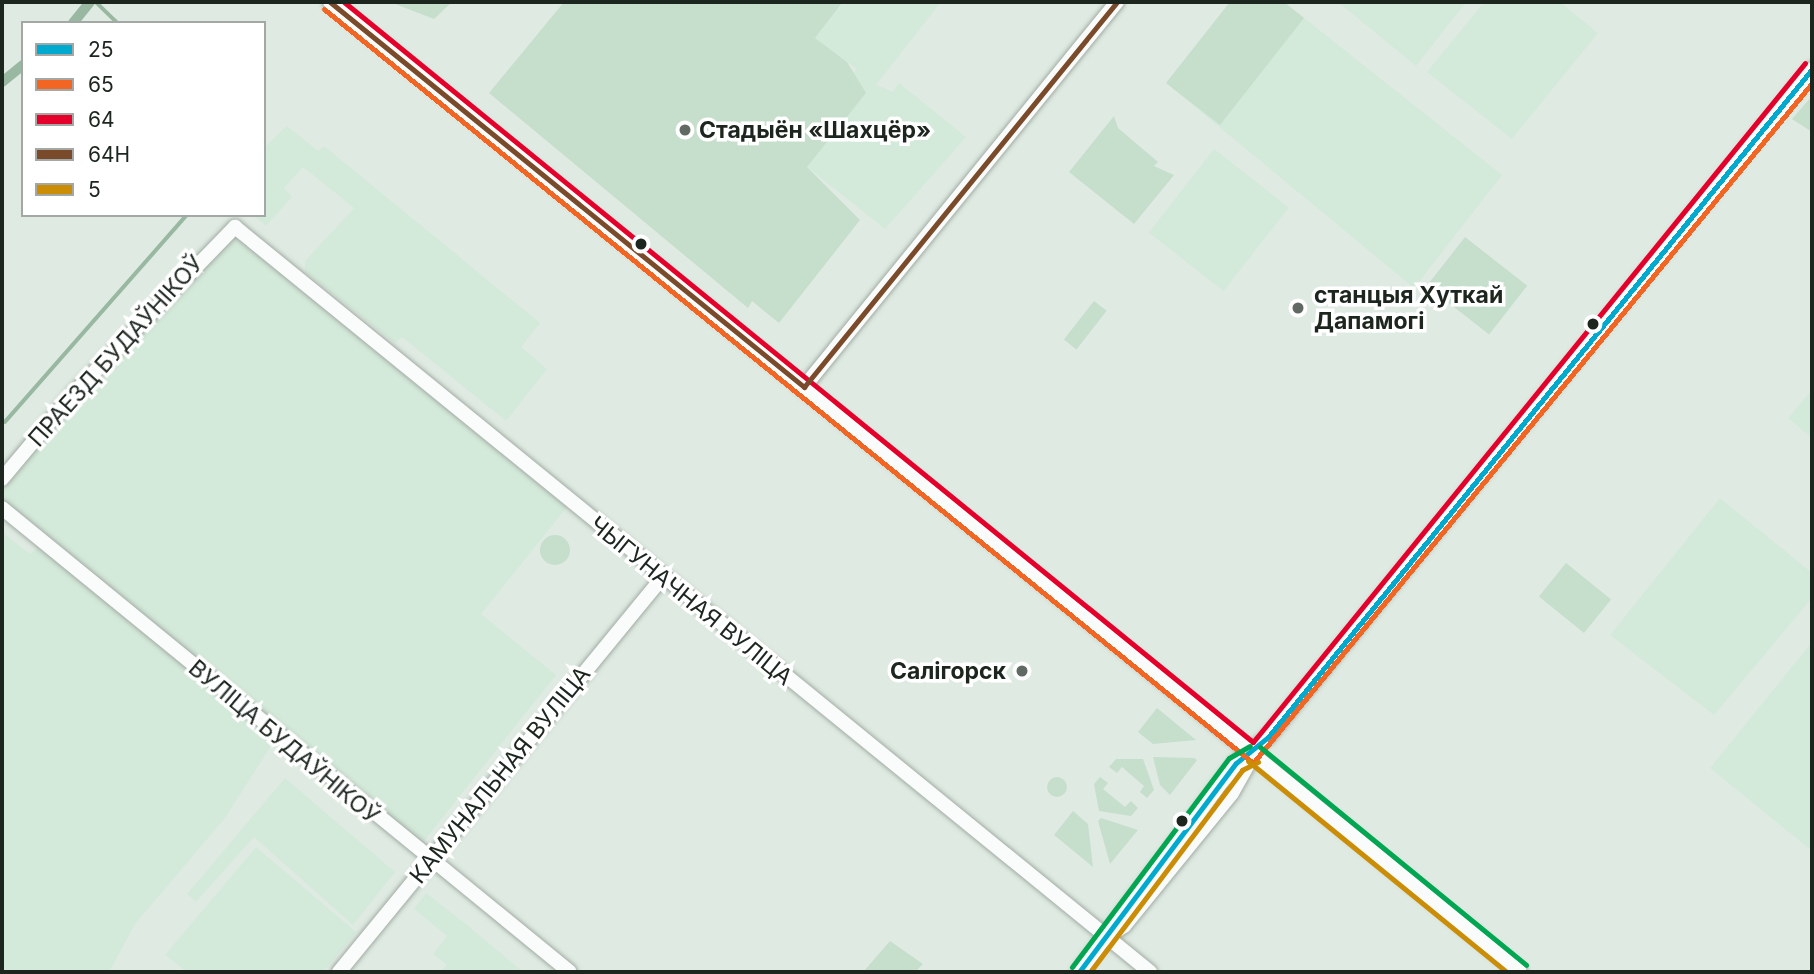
<!DOCTYPE html>
<meta charset="utf-8">
<style>
body{margin:0}
#map{position:relative;width:1814px;height:974px;overflow:hidden;background:#dfebe2;font-family:Inter,sans-serif}
div>[style]{position:absolute}
[style*='--x']{left:calc(var(--x)*1px);top:calc(var(--y)*1px);width:calc(var(--w)*1px);rotate:calc(var(--a)*1deg)}
.built>*{inset:0;background:#d3e9d9;transform-origin:0 0}
.green>*{inset:0;background:#c6decc;transform-origin:0 0}
.round{border-radius:50%}
.stream>*{height:3.5px;margin:-1.75px;padding:0 1.75px;transform-origin:1.75px;border-radius:1.75px;background:#99b8a2}
.canal>*{height:10px;margin:-5px;padding:0 5px;transform-origin:5px;border-radius:5px;background:#99b8a2}
.roads{filter:drop-shadow(0 0 2px #a2aca5) drop-shadow(0 0 2px #a2aca5)}
.secondary>*{height:14px;margin:-7px;padding:0 7px;transform-origin:7px;border-radius:7px;background:#fafcfb}
.bus-1>*{height:5px;margin:-2.5px;padding:0 2.5px;transform-origin:2.5px;border-radius:2.5px;background:#00a9ce}
.bus-2>*{height:5px;margin:-2.5px;padding:0 2.5px;transform-origin:2.5px;border-radius:2.5px;background:#f26522}
.bus-3>*{height:5px;margin:-2.5px;padding:0 2.5px;transform-origin:2.5px;border-radius:2.5px;background:#e4002b}
.bus-4>*{height:5px;margin:-2.5px;padding:0 2.5px;transform-origin:2.5px;border-radius:2.5px;background:#7a4b2a}
.bus-5>*{height:5px;margin:-2.5px;padding:0 2.5px;transform-origin:2.5px;border-radius:2.5px;background:#cb8c06}
.bus-6>*{height:5px;margin:-2.5px;padding:0 2.5px;transform-origin:2.5px;border-radius:2.5px;background:#00a651}
.dots>*{width:19px;height:19px;translate:-50% -50%;box-sizing:border-box;border:4px solid #fff;border-radius:50%}
span{translate:-50% -50%;white-space:nowrap;text-align:center;line-height:1.15;-webkit-text-stroke:7px #fff;paint-order:stroke}
.poi-label{font-size:23px;color:#1c251e;font-weight:700}
.left{translate:0 -50%;text-align:left}
.right{translate:-100% -50%;text-align:right}
.street-label{font-size:23px;color:#1c251e}
.frame{position:absolute;inset:0;border:4px solid #1c251e;pointer-events:none}
.legend{position:absolute;left:21px;top:21px;width:245px;height:196px;box-sizing:border-box;background:#fff;border:2px solid #a4a8a5;margin:0;padding:9px 12px;list-style:none;font-size:21px;color:#1c251e}
.legend li{display:flex;align-items:center;gap:14px;height:35px}
.legend b{width:35px;border:2px solid #a4a8a5}
</style>
<div id="map">
<div class="built">
<i style="clip-path:polygon(844px 2px,941px 2px,876px 85px,893px 92px,899px 83px,966px 137px,885px 229px,807px 167px,866px 93px,851px 76px,857px 69px,815px 38px)"></i>
<i style="clip-path:polygon(1230px 2px,1284px 2px,1502px 175px,1414px 288px,1166px 83px)"></i>
<i style="clip-path:polygon(1338px 2px,1466px 2px,1416px 66px)"></i>
<i style="clip-path:polygon(1484px 2px,1560px 2px,1598px 33px,1512px 139px,1427px 72px)"></i>
<i style="clip-path:polygon(287px 126px,318px 151px,324px 146px,540px 323px,521px 347px,547px 369px,506px 421px,402px 337px,395px 343px,305px 272px,305px 261px,354px 208px,303px 167px,284px 188px,292px 197px,266px 226px,253px 215px,264px 215px,264px 148px)"></i>
<i style="left:1214px;top:149px;width:95px;height:106px;rotate:38deg"></i>
<i style="clip-path:polygon(232px 234px,567px 507px,481px 614px,556px 675px,420px 846px,2px 503px,2px 488px)"></i>
<i style="clip-path:polygon(1812px 390px,1812px 438px,1788px 418px)"></i>
<i style="clip-path:polygon(1720px 498px,1812px 573px,1812px 598px,1714px 715px,1610px 635px)"></i>
<i style="clip-path:polygon(2px 532px,30px 554px,38px 547px,276px 738px,225px 818px,135px 924px,109px 972px,2px 972px)"></i>
<i style="clip-path:polygon(1812px 642px,1812px 851px,1710px 768px)"></i>
<i style="clip-path:polygon(285px 778px,395px 872px,353px 925px,254px 837px,196px 902px,187px 894px)"></i>
<i style="clip-path:polygon(256px 847px,356px 932px,323px 972px,187px 972px,165px 955px)"></i>
<i style="clip-path:polygon(426px 893px,467px 925px,523px 972px,440px 972px,447px 965px,433px 954px,447px 936px,414px 909px)"></i>
</div>
<div class="green">
<i style="clip-path:polygon(390px 2px,452px 2px,434px 19px)"></i>
<i style="clip-path:polygon(564px 2px,843px 2px,815px 38px,847px 62px,866px 93px,807px 167px,860px 220px,779px 323px,752px 301px,748px 308px,489px 93px)"></i>
<i style="clip-path:polygon(1230px 2px,1284px 2px,1304px 18px,1220px 125px,1166px 83px)"></i>
<i style="clip-path:polygon(1812px 96px,1812px 132px,1792px 119px)"></i>
<i style="clip-path:polygon(1114px 116px,1118px 128px,1158px 162px,1154px 166px,1174px 175px,1134px 224px,1069px 172px)"></i>
<i style="left:1465px;top:237px;width:79px;height:62px;rotate:38deg"></i>
<i style="left:1094px;top:301px;width:16px;height:49px;rotate:38deg"></i>
<i class="round" style="left:540px;top:535px;width:30px;height:30px"></i>
<i style="left:1566px;top:563px;width:58px;height:43px;rotate:39deg"></i>
<i style="clip-path:polygon(1157px 708px,1196px 740px,1153px 744px,1138px 732px)"></i>
<i style="clip-path:polygon(1153px 757px,1194px 758px,1197px 760px,1170px 795px,1160px 785px)"></i>
<i style="clip-path:polygon(1116px 759px,1143px 759px,1154px 790px,1147px 798px,1140px 792px,1144px 786px,1122px 767px,1117px 773px,1109px 767px)"></i>
<i style="clip-path:polygon(1100px 777px,1108px 783px,1103px 789px,1125px 807px,1131px 801px,1138px 808px,1131px 816px,1099px 811px,1094px 784px)"></i>
<i class="round" style="left:1047px;top:777px;width:20px;height:20px"></i>
<i style="clip-path:polygon(1073px 811px,1088px 824px,1093px 867px,1054px 835px)"></i>
<i style="clip-path:polygon(1101px 818px,1138px 830px,1110px 864px,1098px 821px)"></i>
<i style="clip-path:polygon(890px 941px,923px 964px,915px 972px,863px 972px)"></i>
</div>
<div class="stream">
<i style="--x:96;--y:2;--w:30;--a:44"></i>
<i style="--x:5;--y:422;--w:276;--a:-48.7"></i>
</div>
<div class="canal">
<i style="--x:73;--y:23;--w:27;--a:-51"></i>
<i style="--x:2;--y:82;--w:27;--a:-39"></i>
</div>
<div class="roads">
<div class="secondary">
<i style="--x:330;--y:2;--w:1535;--a:39.18"></i>
<i style="--x:804;--y:387;--w:496;--a:-50.9"></i>
<i style="--x:2;--y:479;--w:111;--a:-50.1"></i>
<i style="--x:73;--y:394;--w:233;--a:-45.9"></i>
<i style="--x:235;--y:227;--w:1180;--a:39.15"></i>
<i style="--x:2;--y:508;--w:733;--a:39.25"></i>
<i style="--x:1106;--y:938;--w:22;--a:-34"></i>
<i style="--x:1124;--y:926;--w:171;--a:-50.9"></i>
<i style="--x:1232;--y:793;--w:45;--a:-60.6"></i>
<i style="--x:339;--y:972;--w:509;--a:-50.66"></i>
<i style="--x:1079;--y:972;--w:261;--a:-53.1"></i>
<i style="--x:1236;--y:763;--w:41;--a:-39.1"></i>
<i style="--x:1268;--y:737;--w:861;--a:-50.84"></i>
</div>
</div>
<div class="bus-1">
<i style="--x:1079;--y:972;--w:261;--a:-53.1"></i>
<i style="--x:1236;--y:763;--w:41;--a:-39.1"></i>
<i style="--x:1268;--y:737;--w:861;--a:-50.84"></i>
</div>
<div class="bus-2">
<i style="--x:324;--y:9;--w:1196;--a:39.06"></i>
<i style="--x:1253;--y:763;--w:880;--a:-50.58"></i>
</div>
<div class="bus-3">
<i style="--x:344;--y:2;--w:1172;--a:39.15"></i>
<i style="--x:1253;--y:742;--w:875;--a:-50.89"></i>
</div>
<div class="bus-4">
<i style="--x:330;--y:2;--w:611;--a:39.08"></i>
<i style="--x:804;--y:387;--w:496;--a:-50.9"></i>
</div>
<div class="bus-5">
<i style="--x:1248;--y:761;--w:334;--a:39.2"></i>
<i style="--x:1090;--y:972;--w:253;--a:-53"></i>
<i style="--x:1242;--y:770;--w:18;--a:-27"></i>
</div>
<div class="bus-6">
<i style="--x:1260;--y:747;--w:344;--a:39.3"></i>
<i style="--x:1072;--y:967;--w:261;--a:-53.1"></i>
<i style="--x:1229;--y:758;--w:24;--a:-30"></i>
</div>
<div class="dots">
<i style="left:685px;top:130px;background:#606a63"></i>
<i style="left:641px;top:244px;background:#1c251e"></i>
<i style="left:1298px;top:308px;background:#606a63"></i>
<i style="left:1593px;top:324px;background:#1c251e"></i>
<i style="left:1022px;top:671px;background:#606a63"></i>
<i style="left:1182px;top:821px;background:#1c251e"></i>
</div>
<div class="poi-label">
<span class="left" style="left:699px;top:130px">Стадыён «Шахцёр»</span>
<span class="left" style="left:1314px;top:308px">станцыя Хуткай<br>Дапамогі</span>
<span class="right" style="left:1006px;top:671px">Салігорск</span>
</div>
<div class="street-label">
<span style="left:116px;top:351px;rotate:-48deg">ПРАЕЗД БУДАЎНІКОЎ</span>
<span style="left:691px;top:601px;rotate:39deg">ЧЫГУНАЧНАЯ ВУЛІЦА</span>
<span style="left:284px;top:742px;rotate:40deg">ВУЛІЦА БУДАЎНІКОЎ</span>
<span style="left:500px;top:775px;rotate:-51deg">КАМУНАЛЬНАЯ ВУЛІЦА</span>
</div>
<div class="frame"></div>
<ul class="legend">
<li><b style="height:9px;background:#00a9ce"></b>25</li>
<li><b style="height:9px;background:#f26522"></b>65</li>
<li><b style="height:9px;background:#e4002b"></b>64</li>
<li><b style="height:9px;background:#7a4b2a"></b>64Н</li>
<li><b style="height:9px;background:#cb8c06"></b>5</li>
</ul>
</div>
